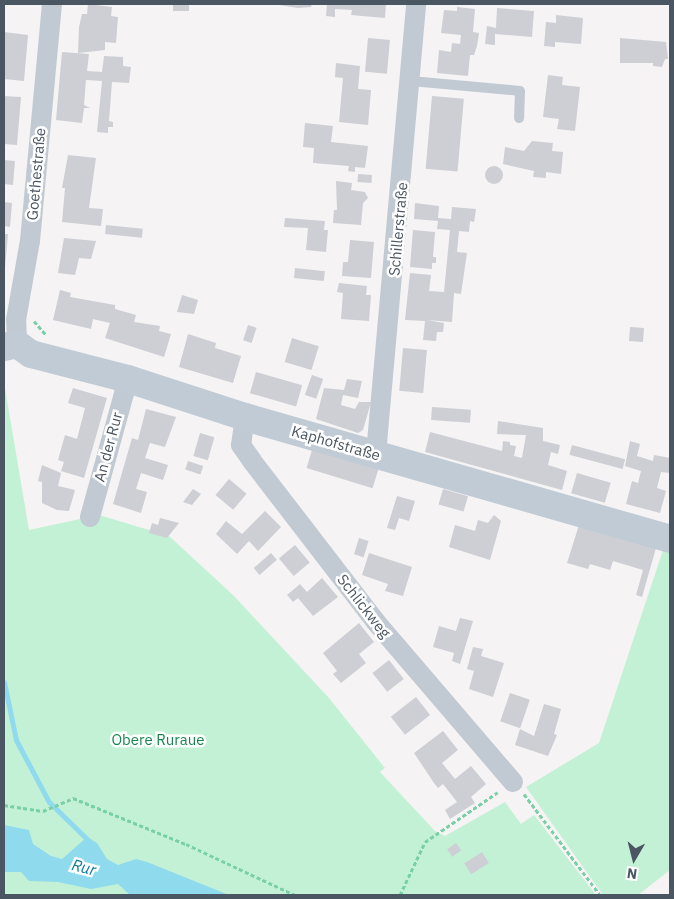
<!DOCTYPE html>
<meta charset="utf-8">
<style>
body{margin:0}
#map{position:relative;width:674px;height:899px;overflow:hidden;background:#f5f3f3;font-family:"IBM Plex Sans",sans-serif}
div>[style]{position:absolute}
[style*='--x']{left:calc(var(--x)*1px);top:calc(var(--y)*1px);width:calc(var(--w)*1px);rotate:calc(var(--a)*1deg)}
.green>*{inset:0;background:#c3f1d5}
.water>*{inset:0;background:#90daee}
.stream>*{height:5px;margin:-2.5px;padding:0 2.5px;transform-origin:2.5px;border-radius:2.5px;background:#90daee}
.building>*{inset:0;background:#cdcfd5;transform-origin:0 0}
.round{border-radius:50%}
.path>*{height:3px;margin-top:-1.5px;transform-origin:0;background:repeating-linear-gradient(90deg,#7ad0a6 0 4px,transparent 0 6.5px)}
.lane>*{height:10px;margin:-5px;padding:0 5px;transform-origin:5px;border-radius:5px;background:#c1cad2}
.street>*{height:20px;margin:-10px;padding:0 10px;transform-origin:10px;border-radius:10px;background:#c1cad2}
.secondary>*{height:28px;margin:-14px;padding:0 14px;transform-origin:14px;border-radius:14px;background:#c1cbd6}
span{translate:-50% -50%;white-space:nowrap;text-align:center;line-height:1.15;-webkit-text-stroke:5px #fff;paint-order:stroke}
.street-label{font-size:15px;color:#4a5661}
.park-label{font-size:15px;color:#17864f}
.water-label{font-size:16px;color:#0c7c9b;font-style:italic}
.frame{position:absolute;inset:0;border:5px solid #4a5661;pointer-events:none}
.north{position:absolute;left:609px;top:834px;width:50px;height:50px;-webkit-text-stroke:4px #fff;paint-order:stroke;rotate:188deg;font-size:14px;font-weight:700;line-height:20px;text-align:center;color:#4a5661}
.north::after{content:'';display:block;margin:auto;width:18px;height:22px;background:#4a5661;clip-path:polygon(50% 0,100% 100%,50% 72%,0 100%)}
</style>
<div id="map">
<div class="green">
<i style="clip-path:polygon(4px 382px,29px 530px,99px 515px,169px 536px,233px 595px,329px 698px,385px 768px,380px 772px,435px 831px,445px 836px,505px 802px,521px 824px,534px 815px,596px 895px,4px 895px)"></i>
<i style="clip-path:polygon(663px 550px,670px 553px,670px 870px,638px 895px,603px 895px,526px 787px,599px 743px)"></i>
</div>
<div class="water">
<i style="clip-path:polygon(4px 825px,29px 830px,33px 844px,51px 856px,62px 859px,87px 837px,97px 843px,107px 859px,118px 865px,136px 859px,147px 862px,229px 895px,130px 895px,118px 884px,91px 889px,58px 882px,29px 881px,21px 872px,4px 872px)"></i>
</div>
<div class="stream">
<i style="--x:4;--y:682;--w:59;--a:78.3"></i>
<i style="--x:16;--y:740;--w:70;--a:62"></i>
<i style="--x:49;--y:802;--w:57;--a:44.3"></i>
</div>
<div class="building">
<i style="clip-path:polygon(88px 4px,112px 7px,111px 16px,118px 17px,116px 43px,105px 42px,105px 50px,78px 53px,79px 27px,82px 14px,87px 14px)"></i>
<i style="left:173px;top:4px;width:16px;height:7px"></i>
<i style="clip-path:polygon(273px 4px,312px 4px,311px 7px,298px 8px)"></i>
<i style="clip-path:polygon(327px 4px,386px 4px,385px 18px,351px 15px,352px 10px,335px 9px,335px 17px,326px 16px)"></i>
<i style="clip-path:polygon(457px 7px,475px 9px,473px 32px,479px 33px,477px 46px,474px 55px,470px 55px,468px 76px,437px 73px,439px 50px,451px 52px,452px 43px,460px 44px,461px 35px,441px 33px,444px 10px,457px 11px)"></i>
<i style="clip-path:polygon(497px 8px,534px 11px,532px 37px,495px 34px,495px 45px,485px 44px,487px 26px,496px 28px)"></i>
<i style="clip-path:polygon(556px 15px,583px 18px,581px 44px,555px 42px,555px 47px,544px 46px,546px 22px,556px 23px)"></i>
<i style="clip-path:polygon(4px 32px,28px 35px,24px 81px,4px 79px)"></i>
<i style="left:368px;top:38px;width:22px;height:34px;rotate:5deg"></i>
<i style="clip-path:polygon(620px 38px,666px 42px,668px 59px,665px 59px,662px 67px,653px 66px,653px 63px,620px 63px)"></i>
<i style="clip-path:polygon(62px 52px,89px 54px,87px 71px,102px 72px,104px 56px,123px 57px,123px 66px,131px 67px,129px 83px,112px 82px,109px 121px,113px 122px,113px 127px,108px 127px,108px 133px,97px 132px,102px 81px,86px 80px,84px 105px,90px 108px,84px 108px,82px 123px,56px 120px)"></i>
<i style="clip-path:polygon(336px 63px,360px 66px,358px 89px,371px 90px,368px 125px,339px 122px,343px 78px,335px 77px)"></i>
<i style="clip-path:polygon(548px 75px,563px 77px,562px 85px,580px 87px,575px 131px,557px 129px,559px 119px,543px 117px)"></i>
<i style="clip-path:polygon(4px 96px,21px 97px,17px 145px,4px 144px)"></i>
<i style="left:432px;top:96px;width:32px;height:73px;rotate:5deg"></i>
<i style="clip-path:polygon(305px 123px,333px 126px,331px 142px,368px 146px,365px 168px,355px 167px,355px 172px,348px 171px,349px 166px,313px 163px,314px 148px,303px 147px)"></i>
<i style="clip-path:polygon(532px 141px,553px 143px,552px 151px,563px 152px,561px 174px,546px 172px,546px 178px,533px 177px,534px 171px,503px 164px,505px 147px,524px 151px)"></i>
<i style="clip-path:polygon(68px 155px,96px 158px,89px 208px,103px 209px,101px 226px,62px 222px,65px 188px,62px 188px)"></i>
<i style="clip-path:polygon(4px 160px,15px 161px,13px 185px,4px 184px)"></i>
<i class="round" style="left:485px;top:166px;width:18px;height:18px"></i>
<i style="left:358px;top:174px;width:14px;height:8px;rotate:4deg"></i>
<i style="clip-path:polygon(336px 181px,352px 183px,351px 190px,365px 192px,368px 198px,363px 203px,361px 225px,333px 223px,334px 210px,337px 210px)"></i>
<i style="clip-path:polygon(4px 202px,12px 203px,10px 227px,4px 226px)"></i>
<i style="clip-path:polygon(415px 203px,439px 206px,438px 218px,451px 219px,452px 207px,476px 209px,474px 222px,470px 221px,469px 232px,459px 231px,457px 252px,467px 253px,461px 294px,454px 293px,452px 322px,427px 320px,444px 323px,443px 332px,437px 332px,436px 341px,423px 340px,425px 321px,405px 320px,410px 273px,431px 275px,429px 291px,444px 292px,450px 230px,437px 229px,438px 221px,414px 219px)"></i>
<i style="clip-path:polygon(285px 218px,325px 221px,324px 230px,328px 230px,326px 252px,306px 250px,308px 228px,284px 227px)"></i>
<i style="left:106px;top:225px;width:37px;height:9px;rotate:6deg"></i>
<i style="clip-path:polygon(413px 230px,435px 232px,433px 257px,436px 257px,436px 263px,432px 263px,432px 269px,410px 267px)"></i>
<i style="clip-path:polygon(4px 234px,8px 234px,5px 268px,4px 268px)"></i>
<i style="clip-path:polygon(64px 238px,96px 241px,91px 259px,79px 258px,75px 275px,58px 273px)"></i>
<i style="clip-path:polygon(350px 240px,374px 242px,371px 278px,342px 276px,343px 262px,348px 262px)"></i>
<i style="left:295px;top:268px;width:30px;height:10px;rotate:6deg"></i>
<i style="clip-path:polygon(339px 283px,367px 286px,366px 295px,371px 295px,369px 321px,341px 319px,343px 293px,337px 292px)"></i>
<i style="clip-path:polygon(60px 290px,71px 293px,70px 297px,115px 305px,115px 309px,136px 315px,134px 322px,160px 326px,159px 331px,171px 334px,164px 357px,105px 338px,110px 323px,93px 319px,91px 329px,53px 320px)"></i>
<i style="clip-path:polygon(182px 295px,198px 300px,194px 314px,177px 312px)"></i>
<i style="left:248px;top:325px;width:9px;height:16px;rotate:18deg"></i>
<i style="left:630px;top:327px;width:14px;height:14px;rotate:4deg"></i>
<i style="clip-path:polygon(188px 334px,216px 343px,215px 348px,241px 356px,233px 383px,179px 367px)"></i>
<i style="left:292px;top:338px;width:28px;height:25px;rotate:17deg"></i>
<i style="left:403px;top:348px;width:24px;height:43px;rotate:5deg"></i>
<i style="left:256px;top:372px;width:48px;height:22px;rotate:16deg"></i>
<i style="left:312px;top:375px;width:12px;height:21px;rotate:20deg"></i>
<i style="clip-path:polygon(347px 379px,362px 381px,358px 398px,343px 395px,341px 405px,355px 409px,359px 402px,371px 402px,363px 430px,358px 433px,316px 419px,324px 388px,344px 390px)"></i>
<i style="clip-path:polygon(73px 388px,107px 398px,84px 478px,61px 471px,64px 462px,58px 460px,65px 435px,77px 439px,85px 408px,68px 403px)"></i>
<i style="left:432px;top:407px;width:39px;height:13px;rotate:4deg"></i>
<i style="clip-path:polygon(146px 409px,176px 417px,165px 447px,150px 443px,145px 458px,168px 465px,163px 480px,141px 473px,136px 489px,147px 492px,141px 513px,113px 504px,132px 438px,138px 440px)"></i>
<i style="clip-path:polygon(498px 421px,543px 428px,543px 441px,560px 445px,558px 454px,551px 452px,548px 465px,567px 471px,562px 490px,425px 452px,430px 432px,502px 451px,503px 441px,510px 442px,510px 445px,516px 446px,514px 456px,522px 458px,526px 435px,497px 434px)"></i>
<i style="left:200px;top:433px;width:15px;height:24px;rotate:16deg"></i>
<i style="clip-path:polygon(630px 441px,640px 444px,637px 456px,653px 461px,654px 455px,670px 458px,670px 473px,661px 472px,657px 488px,666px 491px,660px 513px,626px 504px,632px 481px,638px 483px,641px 471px,625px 466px)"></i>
<i style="left:572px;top:445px;width:55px;height:10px;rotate:15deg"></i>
<i style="left:313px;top:447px;width:69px;height:22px;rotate:17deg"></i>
<i style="left:188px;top:461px;width:16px;height:9px;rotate:18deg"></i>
<i style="clip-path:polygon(42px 465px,61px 473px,58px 486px,75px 490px,69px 511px,57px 510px,42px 503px,42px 482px,38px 481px)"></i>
<i style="left:577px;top:473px;width:35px;height:21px;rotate:16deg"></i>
<i style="left:229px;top:479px;width:23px;height:21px;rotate:40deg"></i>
<i style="clip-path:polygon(193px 489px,201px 494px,192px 505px,183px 502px)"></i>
<i style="left:443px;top:489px;width:26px;height:16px;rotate:16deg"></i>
<i style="clip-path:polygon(397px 496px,415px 501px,409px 521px,399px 518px,395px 530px,387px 528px)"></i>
<i style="clip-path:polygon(265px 511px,281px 527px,258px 551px,249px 541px,237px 554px,216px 534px,226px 521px,242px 534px)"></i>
<i style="clip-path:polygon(494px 515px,501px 521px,490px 560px,449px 547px,455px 525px,475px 531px,478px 520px,488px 523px)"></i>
<i style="clip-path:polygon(160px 518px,179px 523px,167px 538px,149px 533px,152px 523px,158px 525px)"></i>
<i style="clip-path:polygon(579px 525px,656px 548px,642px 597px,636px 595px,643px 570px,613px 561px,610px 570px,590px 564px,588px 569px,567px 563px)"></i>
<i style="left:359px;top:538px;width:10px;height:17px;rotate:17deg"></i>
<i style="left:295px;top:545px;width:23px;height:21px;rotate:50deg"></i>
<i style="left:271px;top:553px;width:9px;height:23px;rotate:49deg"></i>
<i style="clip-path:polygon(369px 553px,412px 567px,403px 596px,385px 591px,388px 584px,362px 575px)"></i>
<i style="clip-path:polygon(322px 578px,338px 597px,313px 616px,298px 598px,293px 602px,287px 595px,300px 584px,307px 592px)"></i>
<i style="clip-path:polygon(460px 618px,473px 621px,460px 664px,452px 661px,454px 653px,433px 647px,439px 626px,456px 631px)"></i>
<i style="clip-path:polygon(359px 623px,374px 642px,359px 654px,366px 663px,341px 683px,333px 674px,337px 671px,323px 653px)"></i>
<i style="clip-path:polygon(473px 647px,483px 649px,481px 656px,504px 663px,493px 697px,469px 689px,474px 671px,467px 669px)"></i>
<i style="left:389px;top:660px;width:24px;height:21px;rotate:52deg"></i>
<i style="left:510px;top:693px;width:21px;height:30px;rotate:19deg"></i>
<i style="left:416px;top:697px;width:23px;height:32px;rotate:52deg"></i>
<i style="clip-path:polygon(544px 704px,561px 709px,554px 734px,557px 735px,548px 756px,515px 745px,520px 729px,534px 736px)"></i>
<i style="clip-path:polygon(443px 731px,458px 750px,442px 763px,455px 779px,471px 766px,486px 784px,471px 797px,475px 803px,450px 819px,445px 810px,457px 802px,443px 784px,438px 788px,434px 783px,414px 753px)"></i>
<i style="left:456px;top:843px;width:9px;height:11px;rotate:54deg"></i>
<i style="left:482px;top:852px;width:13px;height:21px;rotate:58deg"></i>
</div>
<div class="path">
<i style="--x:34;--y:321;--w:18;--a:49"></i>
<i style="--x:524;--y:794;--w:126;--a:53"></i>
<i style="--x:4;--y:805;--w:39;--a:9"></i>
<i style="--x:43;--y:811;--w:33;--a:-23"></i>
<i style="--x:73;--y:798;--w:122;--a:22.2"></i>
<i style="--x:186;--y:844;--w:120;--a:25.1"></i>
<i style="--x:400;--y:895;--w:59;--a:-64.7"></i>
<i style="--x:425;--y:842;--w:88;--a:-34.4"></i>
</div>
<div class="lane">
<i style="--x:411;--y:81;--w:109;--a:5.2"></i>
<i style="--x:520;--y:91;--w:27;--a:92"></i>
</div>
<div class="street">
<i style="--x:17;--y:344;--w:24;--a:-92"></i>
<i style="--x:16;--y:320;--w:80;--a:-80"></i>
<i style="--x:30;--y:241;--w:238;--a:-84.7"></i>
<i style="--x:245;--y:417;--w:28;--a:98"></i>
<i style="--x:241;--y:445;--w:19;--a:55"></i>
<i style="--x:252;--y:461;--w:202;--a:52.4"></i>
<i style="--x:375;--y:621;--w:212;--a:49.4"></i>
<i style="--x:376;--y:454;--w:452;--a:-84.9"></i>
<i style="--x:90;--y:517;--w:143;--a:-74.6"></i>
</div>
<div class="secondary">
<i style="--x:4;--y:347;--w:13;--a:-13"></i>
<i style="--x:17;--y:344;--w:17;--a:36"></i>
<i style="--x:31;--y:354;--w:100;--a:14.5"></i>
<i style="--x:128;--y:379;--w:123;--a:18"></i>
<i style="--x:245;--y:417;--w:442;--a:16"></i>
</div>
<div class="street-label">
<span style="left:36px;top:174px;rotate:-85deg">Goethestraße</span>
<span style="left:398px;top:229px;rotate:-85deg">Schillerstraße</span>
<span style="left:336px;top:443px;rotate:16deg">Kaphofstraße</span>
<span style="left:108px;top:447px;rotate:-75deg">An der Rur</span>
<span style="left:364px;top:606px;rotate:52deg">Schlickweg</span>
</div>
<div class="park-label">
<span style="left:158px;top:740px">Obere Ruraue</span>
</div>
<div class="water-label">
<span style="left:84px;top:867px;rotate:14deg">Rur</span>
</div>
<div class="frame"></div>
<div class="north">N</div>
</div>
